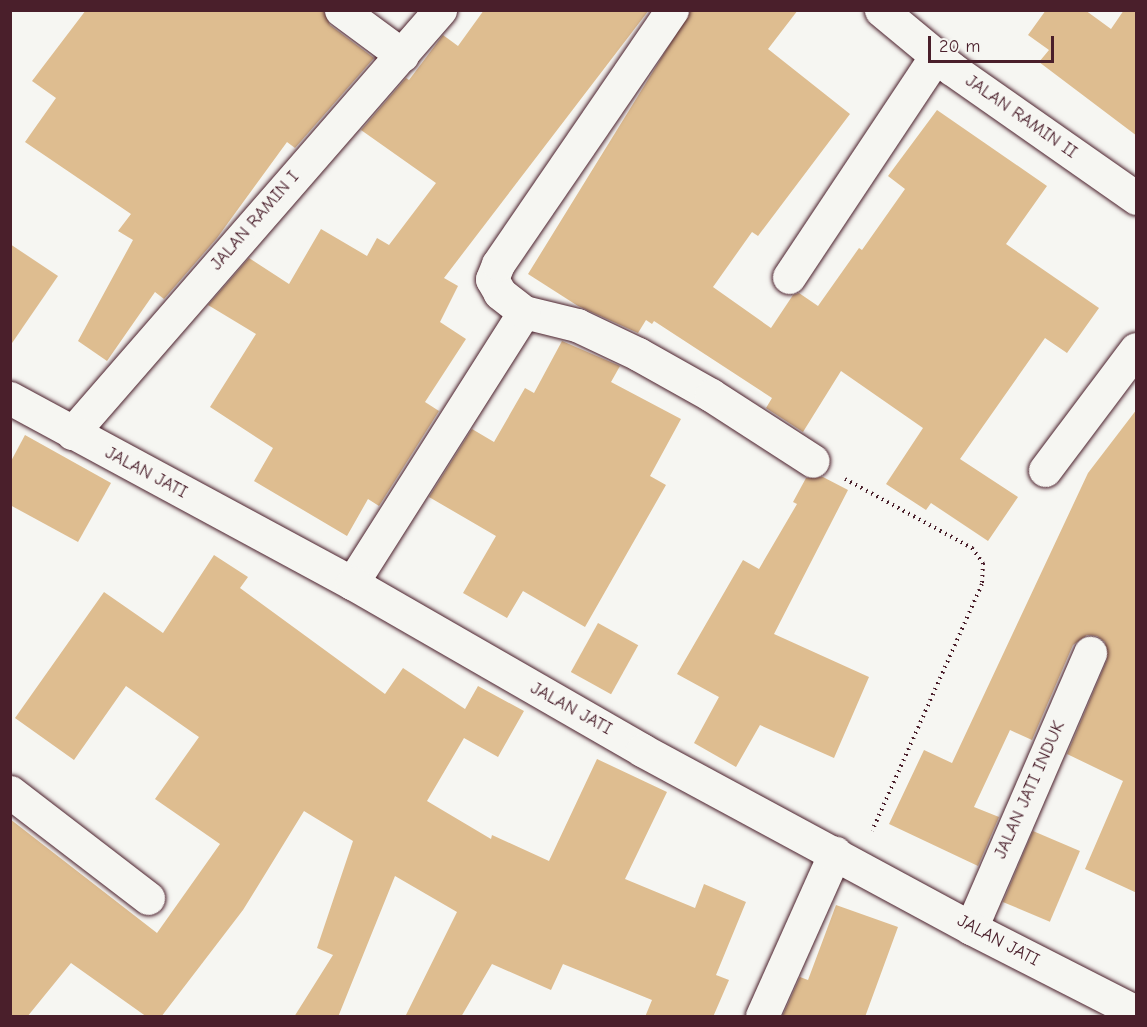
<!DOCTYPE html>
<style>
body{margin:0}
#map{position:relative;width:1147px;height:1027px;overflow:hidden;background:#f6f6f2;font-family:"Comic Neue",sans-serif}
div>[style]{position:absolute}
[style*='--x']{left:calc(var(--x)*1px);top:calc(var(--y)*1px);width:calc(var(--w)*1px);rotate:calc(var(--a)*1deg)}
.building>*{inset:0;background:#debd90;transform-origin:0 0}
.path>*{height:4px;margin-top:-2px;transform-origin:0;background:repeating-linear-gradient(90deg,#4a1f2b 0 1.5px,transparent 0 6px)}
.roads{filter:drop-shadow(0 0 2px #4a1f2b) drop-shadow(0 0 2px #4a1f2b)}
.minor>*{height:33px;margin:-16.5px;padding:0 16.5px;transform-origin:16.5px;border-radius:16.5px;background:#f6f6f2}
.tertiary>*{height:33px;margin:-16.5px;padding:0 16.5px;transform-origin:16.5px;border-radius:16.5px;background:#f6f6f2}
span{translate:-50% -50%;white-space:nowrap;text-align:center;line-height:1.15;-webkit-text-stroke:4.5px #f6f6f2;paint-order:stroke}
.street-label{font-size:18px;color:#4a1f2b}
.frame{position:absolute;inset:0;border:12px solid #4a1f2b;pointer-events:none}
.scale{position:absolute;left:928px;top:36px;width:126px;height:27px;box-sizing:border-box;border:3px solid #4a1f2b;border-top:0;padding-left:8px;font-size:18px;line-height:21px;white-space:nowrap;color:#4a1f2b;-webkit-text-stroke:4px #f6f6f2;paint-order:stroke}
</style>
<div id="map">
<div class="building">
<i style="clip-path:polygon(86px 10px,323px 10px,330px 25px,374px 58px,295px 148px,287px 142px,217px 238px,164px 299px,155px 292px,107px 361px,78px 341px,133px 240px,118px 231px,131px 214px,25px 142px,56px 98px,32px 81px)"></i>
<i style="clip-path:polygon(484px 10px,649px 10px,444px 278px,458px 286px,440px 322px,466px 339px,425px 402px,439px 411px,379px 506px,368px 499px,347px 536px,254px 481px,273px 448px,210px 407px,256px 334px,208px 305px,249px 258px,289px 284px,321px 229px,367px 256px,377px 238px,389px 245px,436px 183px,361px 130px,406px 78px,409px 80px,443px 35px,458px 46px)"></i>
<i style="clip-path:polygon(691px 10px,798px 10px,768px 49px,850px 114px,758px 236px,752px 232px,713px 287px,771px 328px,793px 295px,799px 293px,818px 306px,859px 248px,862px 250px,905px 189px,888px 176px,937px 110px,1047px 186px,1006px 244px,1099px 308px,1067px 353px,1045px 338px,960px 459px,1018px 497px,988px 541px,931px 503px,926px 510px,886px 484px,923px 428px,841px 371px,803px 432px,766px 408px,772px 398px,654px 321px,652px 324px,646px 320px,638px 333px,578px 306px,528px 274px)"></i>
<i style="clip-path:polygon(1046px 10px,1085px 10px,1111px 29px,1124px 10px,1137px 10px,1137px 136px,1039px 62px,1049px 50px,1028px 35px)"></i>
<i style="clip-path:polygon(10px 244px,58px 276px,10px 346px)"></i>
<i style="clip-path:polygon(562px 341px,620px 366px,611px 382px,681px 419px,650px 476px,666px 485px,585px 627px,523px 591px,507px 618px,463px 593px,496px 536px,429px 497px,472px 429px,494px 442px,525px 388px,534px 393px)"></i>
<i style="clip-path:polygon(1137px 409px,1137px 893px,1085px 869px,1123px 781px,1067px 754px,1107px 660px,1105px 642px,1097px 636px,1087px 635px,1073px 645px,1032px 740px,1010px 730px,974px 807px,999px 817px,978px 866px,889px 824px,924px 750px,952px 763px,1088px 473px)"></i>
<i style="clip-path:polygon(25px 435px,111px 483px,78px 542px,10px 505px,10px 463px)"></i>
<i style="clip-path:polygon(823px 477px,848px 490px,774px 634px,869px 677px,834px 758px,760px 725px,736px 767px,694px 743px,719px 697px,677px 674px,743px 560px,759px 569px,797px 504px,793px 502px,806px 478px)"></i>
<i style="clip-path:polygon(214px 555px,248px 577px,240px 588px,385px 694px,403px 668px,465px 709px,478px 686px,524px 711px,498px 757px,464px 738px,427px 801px,491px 839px,492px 835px,549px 861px,597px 759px,667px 792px,625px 879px,695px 908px,704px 884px,746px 902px,716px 975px,729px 980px,713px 1017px,645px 1017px,652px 1000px,563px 964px,551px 990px,492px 964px,461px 1017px,405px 1017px,457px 912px,395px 876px,338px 1017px,294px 1017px,333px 955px,317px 948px,353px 841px,304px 811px,243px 910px,161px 1017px,147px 1017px,71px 963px,27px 1017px,10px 1017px,10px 819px,157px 933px,220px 844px,155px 799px,199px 737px,126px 686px,74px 760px,15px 718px,104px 592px,163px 633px)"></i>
<i style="left:598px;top:623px;width:46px;height:56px;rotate:29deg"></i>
<i style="left:1033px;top:831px;width:51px;height:77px;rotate:23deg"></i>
<i style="clip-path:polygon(836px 905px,898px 927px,865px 1017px,782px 1017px,800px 977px,808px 980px)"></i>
</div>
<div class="path">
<i style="--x:845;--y:479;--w:145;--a:28.5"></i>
<i style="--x:972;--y:548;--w:19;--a:54"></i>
<i style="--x:983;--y:563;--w:21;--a:93"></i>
<i style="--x:982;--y:584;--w:270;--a:114"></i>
</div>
<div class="roads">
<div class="minor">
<i style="--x:341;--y:10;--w:76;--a:36.4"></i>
<i style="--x:881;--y:10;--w:92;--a:39.7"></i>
<i style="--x:952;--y:69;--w:225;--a:35"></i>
<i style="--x:789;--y:277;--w:265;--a:-56.4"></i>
<i style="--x:524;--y:312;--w:55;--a:13.8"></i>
<i style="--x:577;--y:325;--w:68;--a:25.4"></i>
<i style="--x:638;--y:354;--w:84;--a:29.3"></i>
<i style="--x:711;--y:395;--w:121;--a:32.9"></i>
<i style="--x:72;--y:433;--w:561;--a:-48.98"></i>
<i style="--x:1045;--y:470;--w:151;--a:-53.1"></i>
<i style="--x:352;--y:583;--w:321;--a:-57.6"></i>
<i style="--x:524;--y:312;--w:31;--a:-142"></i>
<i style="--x:500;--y:293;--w:16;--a:-120"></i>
<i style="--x:492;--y:279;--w:16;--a:-68"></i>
<i style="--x:498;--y:264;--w:308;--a:-55.6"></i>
<i style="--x:10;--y:792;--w:174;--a:37.5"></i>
<i style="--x:971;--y:928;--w:300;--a:-66.6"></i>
<i style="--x:762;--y:1016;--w:179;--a:-65.9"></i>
</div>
<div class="tertiary">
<i style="--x:10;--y:398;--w:389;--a:28.4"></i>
<i style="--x:352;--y:583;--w:335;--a:29.9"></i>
<i style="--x:642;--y:750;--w:374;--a:28.4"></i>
<i style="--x:971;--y:928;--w:185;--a:27"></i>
</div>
</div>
<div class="street-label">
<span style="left:1021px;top:117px;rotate:35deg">JALAN RAMIN II</span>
<span style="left:255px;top:221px;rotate:-49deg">JALAN RAMIN I</span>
<span style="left:146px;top:473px;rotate:28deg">JALAN JATI</span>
<span style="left:571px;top:709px;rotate:29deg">JALAN JATI</span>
<span style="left:1030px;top:790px;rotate:-66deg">JALAN JATI INDUK</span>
<span style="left:998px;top:941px;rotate:28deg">JALAN JATI</span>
</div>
<div class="frame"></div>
<div class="scale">20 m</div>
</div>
